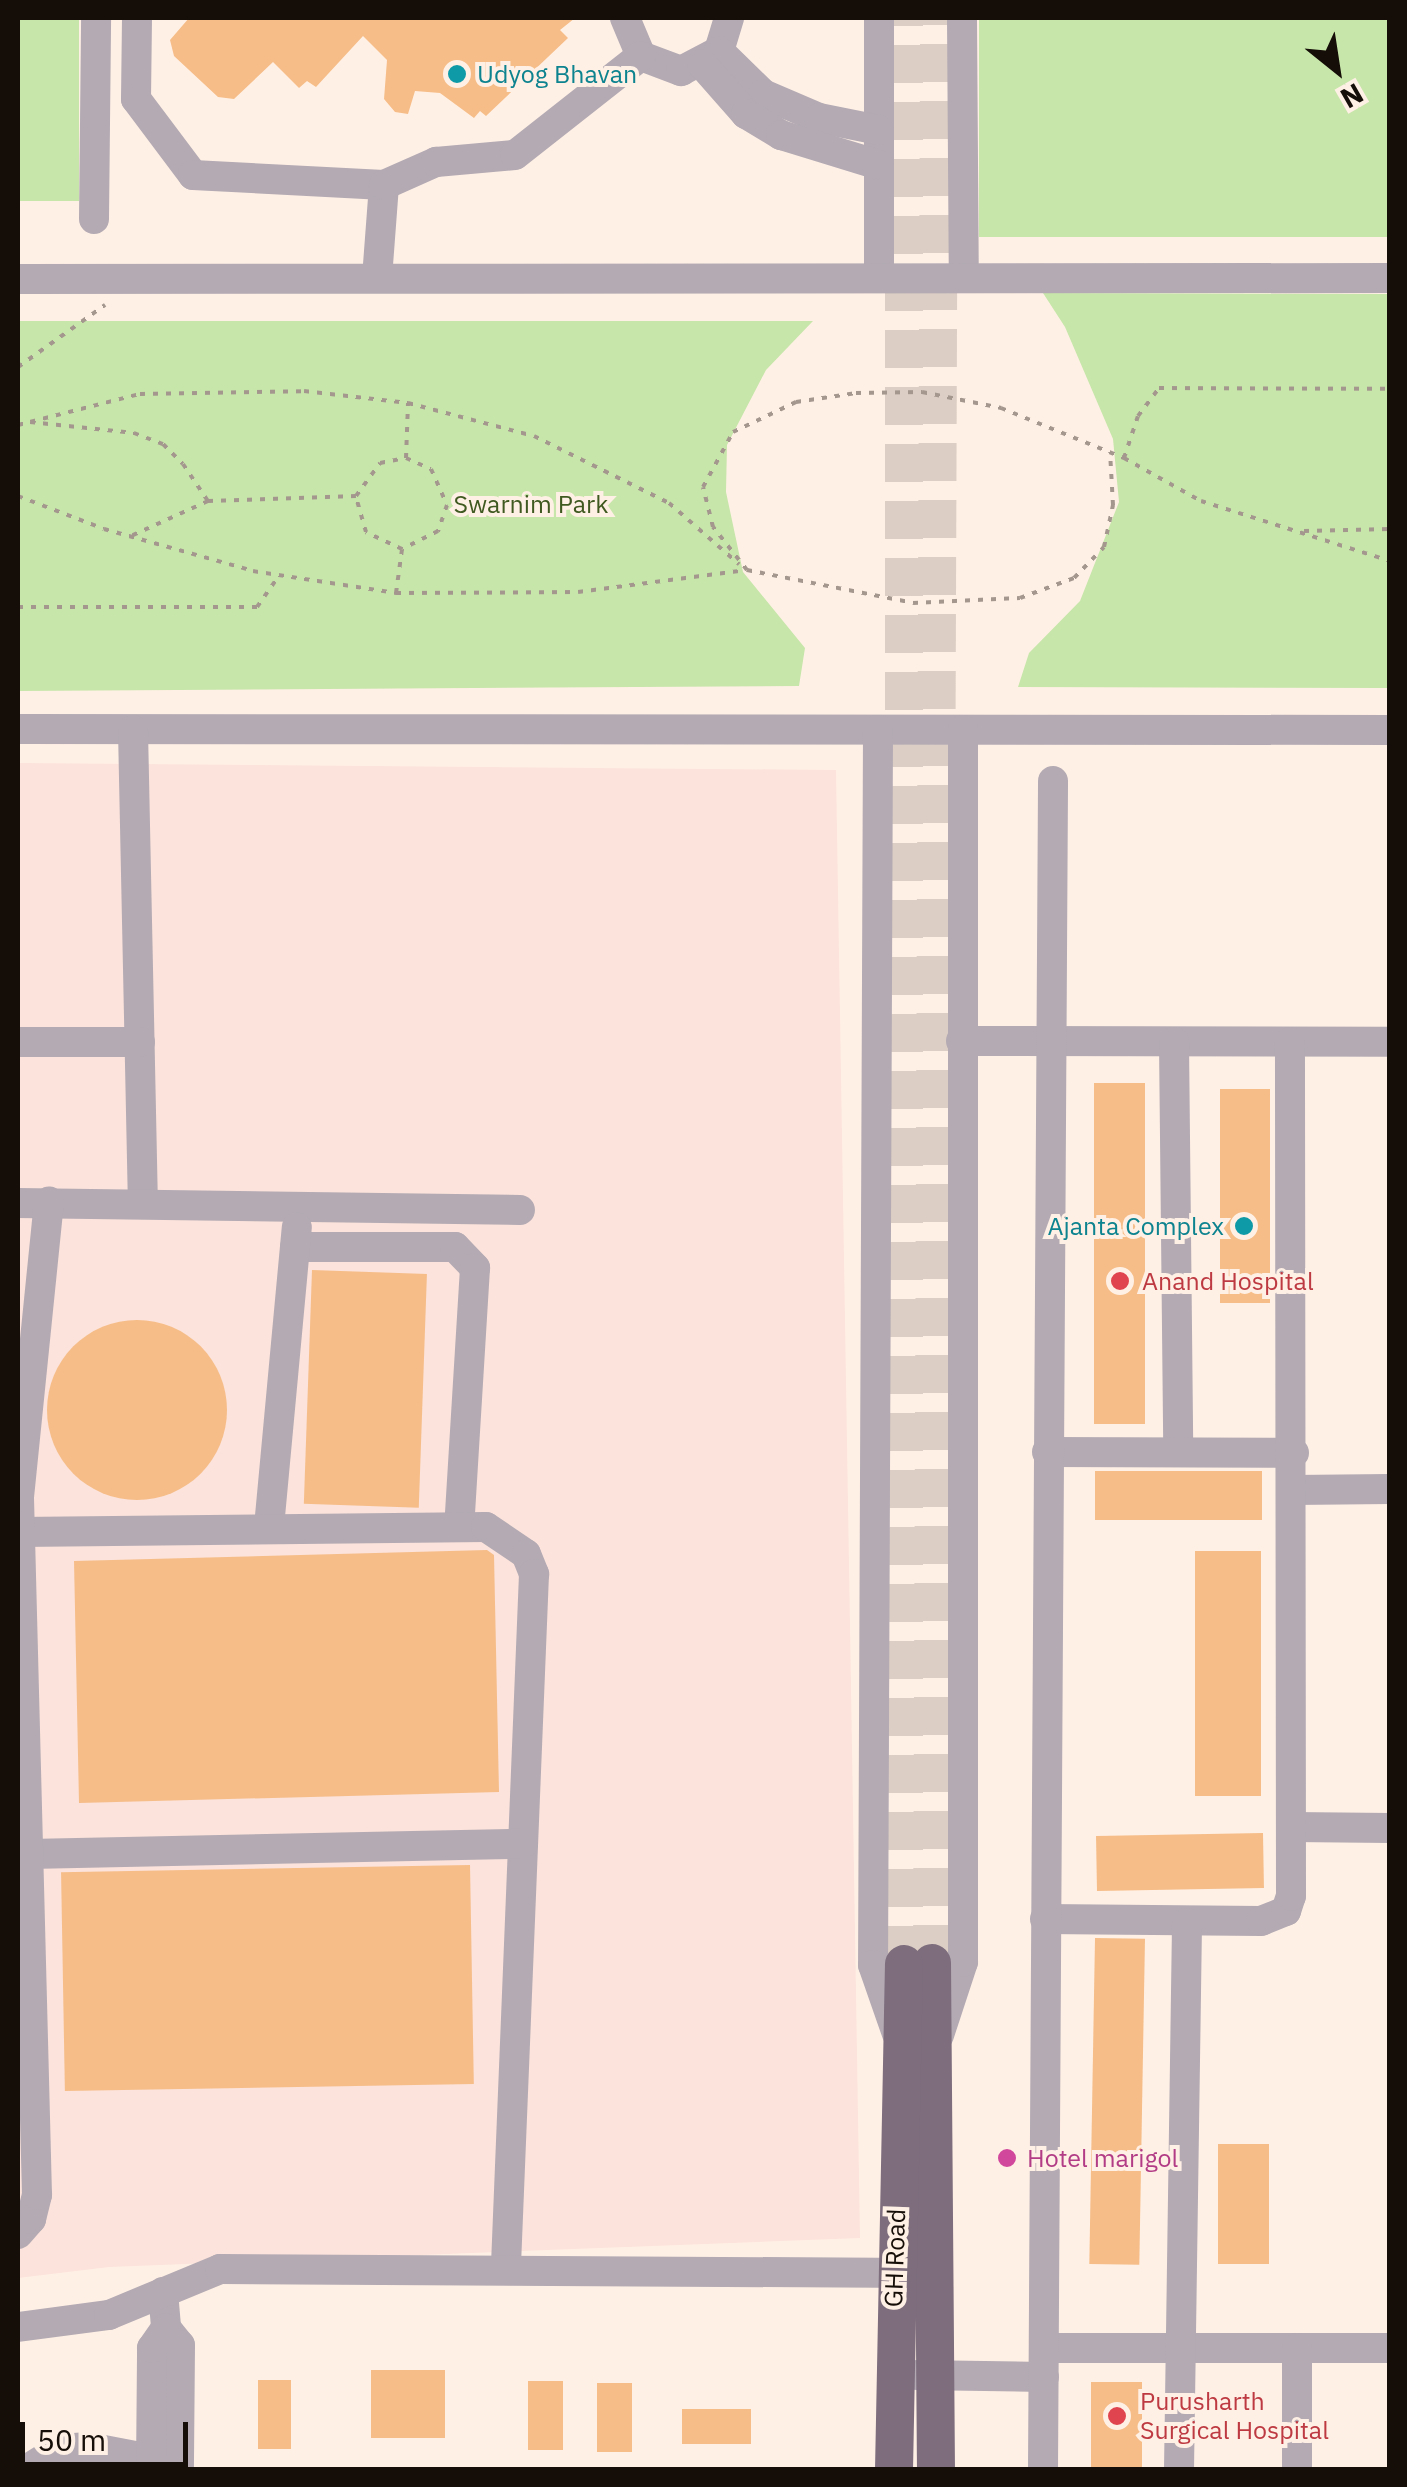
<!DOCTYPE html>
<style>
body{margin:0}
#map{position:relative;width:1407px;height:2487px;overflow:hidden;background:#fff0e5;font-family:"IBM Plex Sans",sans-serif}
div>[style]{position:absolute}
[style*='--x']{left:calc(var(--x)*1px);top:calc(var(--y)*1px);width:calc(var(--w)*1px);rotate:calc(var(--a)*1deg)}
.commercial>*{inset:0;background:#fce3db}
.green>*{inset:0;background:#c7e6aa;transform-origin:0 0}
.building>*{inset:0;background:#f6bd88;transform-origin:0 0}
.round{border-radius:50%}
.major-tunnel>*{height:38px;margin-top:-19px;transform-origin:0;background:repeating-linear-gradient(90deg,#dccec4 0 38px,transparent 0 57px)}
.path>*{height:4px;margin-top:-2px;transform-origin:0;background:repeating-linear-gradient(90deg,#a4978e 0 5px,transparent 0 13px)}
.minor>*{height:30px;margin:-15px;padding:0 15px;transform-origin:15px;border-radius:15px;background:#b3aab3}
.major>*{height:38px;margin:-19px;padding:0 19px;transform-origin:19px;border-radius:19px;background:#7d6d7d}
.dots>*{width:28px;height:28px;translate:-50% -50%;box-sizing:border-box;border:5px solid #fff0e5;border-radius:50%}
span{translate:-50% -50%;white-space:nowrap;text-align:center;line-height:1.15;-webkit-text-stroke:8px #fff0e5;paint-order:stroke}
.culture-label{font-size:25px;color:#0d838f}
.left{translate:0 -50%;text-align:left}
.right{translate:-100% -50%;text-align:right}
.park-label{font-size:25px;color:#3f5920}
.health-label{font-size:25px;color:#be3a42}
.hotel-label{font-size:25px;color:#b23c85}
.street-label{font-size:25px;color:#150d07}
.frame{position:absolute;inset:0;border:20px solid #150d07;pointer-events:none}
.north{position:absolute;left:1287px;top:20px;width:100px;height:100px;-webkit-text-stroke:8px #fff0e5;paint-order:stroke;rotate:150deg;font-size:28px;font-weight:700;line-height:40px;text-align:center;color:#150d07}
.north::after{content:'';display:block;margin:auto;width:35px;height:45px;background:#150d07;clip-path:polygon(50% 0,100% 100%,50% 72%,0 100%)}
.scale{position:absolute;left:20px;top:2422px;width:168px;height:45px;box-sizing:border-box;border:5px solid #150d07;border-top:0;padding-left:12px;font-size:30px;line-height:35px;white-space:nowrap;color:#150d07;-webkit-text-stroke:8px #fff0e5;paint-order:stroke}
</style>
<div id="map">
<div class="commercial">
<i style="clip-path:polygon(18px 763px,836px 770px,860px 2238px,109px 2267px,18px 2278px)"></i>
</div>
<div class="green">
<i style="left:18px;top:18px;width:61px;height:183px"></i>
<i style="left:979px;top:18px;width:410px;height:219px"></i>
<i style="clip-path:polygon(1043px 293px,1389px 294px,1389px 688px,1018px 687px,1029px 653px,1080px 601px,1119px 502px,1113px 439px,1065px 327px)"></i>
<i style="clip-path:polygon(18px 321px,813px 321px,766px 370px,727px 445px,726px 492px,743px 572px,805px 648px,799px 686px,18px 691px)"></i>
</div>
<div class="building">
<i style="clip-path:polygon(189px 18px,575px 18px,560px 30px,568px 38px,486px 116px,480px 111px,474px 118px,440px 93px,415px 91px,408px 114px,395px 112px,384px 99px,387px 60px,363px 36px,316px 87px,307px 81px,299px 88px,273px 62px,234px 99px,218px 97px,174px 56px,170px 40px)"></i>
<i style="left:1094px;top:1083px;width:51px;height:341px"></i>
<i style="left:1270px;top:1089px;width:214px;height:50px;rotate:90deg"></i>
<i style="left:312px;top:1270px;width:115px;height:234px;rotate:2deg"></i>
<i class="round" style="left:47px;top:1320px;width:180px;height:180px"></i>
<i style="left:1095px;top:1471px;width:167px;height:49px"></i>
<i style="clip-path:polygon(487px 1550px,494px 1555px,499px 1792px,79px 1803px,74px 1561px)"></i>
<i style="left:1195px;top:1551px;width:66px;height:245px"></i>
<i style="left:1263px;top:1833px;width:55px;height:167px;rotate:89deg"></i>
<i style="left:470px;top:1865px;width:219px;height:409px;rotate:89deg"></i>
<i style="left:1095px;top:1938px;width:50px;height:326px;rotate:1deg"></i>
<i style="left:1269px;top:2144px;width:120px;height:51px;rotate:90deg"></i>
<i style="left:445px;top:2370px;width:68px;height:74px;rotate:90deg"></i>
<i style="left:258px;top:2380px;width:33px;height:69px"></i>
<i style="left:528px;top:2381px;width:35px;height:69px"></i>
<i style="left:1142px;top:2382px;width:88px;height:51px;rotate:90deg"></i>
<i style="left:632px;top:2383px;width:69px;height:35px;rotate:90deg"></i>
<i style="left:682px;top:2409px;width:69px;height:35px"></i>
</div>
<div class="major-tunnel">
<i style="--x:932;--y:1963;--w:1945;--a:-89.79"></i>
<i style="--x:904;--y:1964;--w:1946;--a:-90"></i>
</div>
<div class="path">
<i style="--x:18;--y:367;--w:107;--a:-35.5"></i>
<i style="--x:30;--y:422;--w:105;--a:6"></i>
<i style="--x:134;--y:433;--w:31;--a:21"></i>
<i style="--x:163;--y:444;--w:28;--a:45"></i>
<i style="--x:183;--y:464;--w:45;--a:56"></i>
<i style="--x:208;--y:501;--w:85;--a:155.6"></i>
<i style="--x:18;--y:425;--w:126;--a:-14.3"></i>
<i style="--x:140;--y:394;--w:164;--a:-1"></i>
<i style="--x:304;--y:391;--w:105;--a:6.6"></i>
<i style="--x:408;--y:403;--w:130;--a:14.7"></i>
<i style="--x:534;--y:436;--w:151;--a:26.4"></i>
<i style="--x:669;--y:503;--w:93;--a:41.1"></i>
<i style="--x:406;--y:458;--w:55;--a:-87.9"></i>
<i style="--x:1124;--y:458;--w:44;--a:-71.6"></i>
<i style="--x:1138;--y:416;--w:35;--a:-53"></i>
<i style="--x:1159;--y:388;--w:231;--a:0.2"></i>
<i style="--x:18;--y:496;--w:92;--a:21"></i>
<i style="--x:104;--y:529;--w:155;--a:15.7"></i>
<i style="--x:253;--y:571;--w:145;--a:8.7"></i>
<i style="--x:396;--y:593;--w:182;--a:-0.3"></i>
<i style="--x:578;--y:592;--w:170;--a:-7.4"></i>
<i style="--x:747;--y:570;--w:169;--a:11.2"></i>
<i style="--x:913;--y:603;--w:107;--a:-2.7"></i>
<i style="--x:1020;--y:598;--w:58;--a:-20.3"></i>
<i style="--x:1074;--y:578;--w:43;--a:-45.9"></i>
<i style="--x:1104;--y:547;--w:43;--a:-77.9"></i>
<i style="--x:1113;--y:505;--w:53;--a:-93.2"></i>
<i style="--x:208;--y:501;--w:148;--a:-1.9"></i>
<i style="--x:356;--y:496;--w:41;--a:-54"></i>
<i style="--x:380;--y:463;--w:26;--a:-11"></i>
<i style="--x:406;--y:458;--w:27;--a:24"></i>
<i style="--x:431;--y:469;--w:39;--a:66"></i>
<i style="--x:447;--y:505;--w:28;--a:109"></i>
<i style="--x:438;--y:531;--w:40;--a:153.4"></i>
<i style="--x:402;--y:549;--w:40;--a:-155"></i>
<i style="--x:366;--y:532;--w:37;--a:-106"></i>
<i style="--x:1304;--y:531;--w:86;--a:-1.3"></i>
<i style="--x:747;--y:570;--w:55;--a:-128.3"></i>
<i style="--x:713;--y:527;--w:41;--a:-104"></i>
<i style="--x:703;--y:487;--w:63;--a:-61.4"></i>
<i style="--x:733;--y:432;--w:70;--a:-25.5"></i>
<i style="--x:796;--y:402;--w:61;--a:-8.5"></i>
<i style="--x:856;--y:393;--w:66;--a:-0.9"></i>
<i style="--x:922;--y:392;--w:81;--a:11.4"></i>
<i style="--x:1001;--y:408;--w:133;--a:22.1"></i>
<i style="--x:1124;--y:458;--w:88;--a:29.2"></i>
<i style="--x:1201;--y:501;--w:198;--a:17.6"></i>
<i style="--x:396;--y:593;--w:44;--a:-82.2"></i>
<i style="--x:18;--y:607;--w:239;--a:0"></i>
<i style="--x:257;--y:607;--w:39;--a:-55"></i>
</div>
<div class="minor">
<i style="--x:137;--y:18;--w:81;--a:90.7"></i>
<i style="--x:136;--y:99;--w:95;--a:53.1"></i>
<i style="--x:193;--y:175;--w:191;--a:3"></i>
<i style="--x:625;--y:18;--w:41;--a:67.2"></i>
<i style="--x:641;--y:56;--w:43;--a:20.6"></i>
<i style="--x:681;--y:71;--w:43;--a:-27.8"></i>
<i style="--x:719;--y:51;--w:34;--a:-73"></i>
<i style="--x:879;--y:18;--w:259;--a:90"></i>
<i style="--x:962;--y:18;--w:259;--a:89.6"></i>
<i style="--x:719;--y:51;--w:62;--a:44.3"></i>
<i style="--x:763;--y:94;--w:61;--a:23.2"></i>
<i style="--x:819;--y:118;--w:61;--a:11.3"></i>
<i style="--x:702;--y:64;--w:67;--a:48.7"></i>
<i style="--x:746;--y:114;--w:41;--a:31"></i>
<i style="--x:781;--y:135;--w:102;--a:17"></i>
<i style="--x:94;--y:219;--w:201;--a:-89.4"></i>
<i style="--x:377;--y:278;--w:93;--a:-85.7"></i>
<i style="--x:384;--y:185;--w:57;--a:-23.9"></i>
<i style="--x:436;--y:162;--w:79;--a:-5.1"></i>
<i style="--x:515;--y:155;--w:160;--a:-38.2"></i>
<i style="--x:18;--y:279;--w:1372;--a:-0.04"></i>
<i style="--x:18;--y:729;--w:1372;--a:0.04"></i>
<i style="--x:133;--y:730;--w:474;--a:88.8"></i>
<i style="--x:878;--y:730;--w:1235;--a:90.23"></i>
<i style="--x:873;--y:1965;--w:73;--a:70.8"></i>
<i style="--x:961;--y:1041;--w:429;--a:0.1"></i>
<i style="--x:18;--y:1042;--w:122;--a:0"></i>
<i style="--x:1174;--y:1042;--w:410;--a:89.4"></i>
<i style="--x:18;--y:1203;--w:502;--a:0.8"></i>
<i style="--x:295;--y:1247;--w:160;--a:0"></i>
<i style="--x:455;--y:1247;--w:29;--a:46"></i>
<i style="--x:475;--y:1268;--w:259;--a:93.5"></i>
<i style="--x:1047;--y:1452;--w:247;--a:0.2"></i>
<i style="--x:1293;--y:1490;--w:97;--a:-0.6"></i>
<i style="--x:269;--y:1527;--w:301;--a:-84.7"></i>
<i style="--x:19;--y:1532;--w:467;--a:-0.6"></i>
<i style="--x:486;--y:1527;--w:48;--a:34"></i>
<i style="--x:526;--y:1554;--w:22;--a:68"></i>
<i style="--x:534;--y:1574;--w:693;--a:92.32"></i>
<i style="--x:1292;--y:1827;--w:98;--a:0.6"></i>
<i style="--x:29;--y:1854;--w:494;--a:-1.2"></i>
<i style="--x:1045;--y:1919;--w:216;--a:0.5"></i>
<i style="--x:1261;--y:1921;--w:27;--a:-22"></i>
<i style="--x:1286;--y:1911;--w:16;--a:-72"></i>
<i style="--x:1291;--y:1896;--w:854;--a:-90.07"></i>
<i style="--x:939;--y:2035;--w:77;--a:-71.8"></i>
<i style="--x:963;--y:1962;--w:1232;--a:-90"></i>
<i style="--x:18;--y:2234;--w:20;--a:-49"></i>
<i style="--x:31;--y:2219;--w:25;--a:-76"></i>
<i style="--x:37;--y:2195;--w:698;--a:-91.48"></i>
<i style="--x:19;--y:1497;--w:297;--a:-84.2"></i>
<i style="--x:163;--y:2292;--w:36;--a:85"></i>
<i style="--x:166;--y:2328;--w:22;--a:51"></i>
<i style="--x:180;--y:2345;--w:125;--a:90.5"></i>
<i style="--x:18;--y:2327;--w:92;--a:-7.5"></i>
<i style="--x:109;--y:2315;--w:120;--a:-22.5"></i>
<i style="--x:220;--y:2269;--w:699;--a:0.33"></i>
<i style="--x:1044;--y:2348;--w:346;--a:0"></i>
<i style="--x:1297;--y:2348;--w:122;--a:90"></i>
<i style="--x:917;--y:2375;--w:127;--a:0.9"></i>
<i style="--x:26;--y:2470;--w:40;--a:-32"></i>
<i style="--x:60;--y:2449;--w:28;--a:-4"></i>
<i style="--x:88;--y:2447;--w:64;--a:10.8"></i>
<i style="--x:151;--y:2470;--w:122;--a:-89.5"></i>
<i style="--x:152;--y:2348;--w:24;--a:-55"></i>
<i style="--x:1043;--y:2470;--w:1689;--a:-89.66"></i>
<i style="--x:1179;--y:2470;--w:547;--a:-89.16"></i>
</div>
<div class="major">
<i style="--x:932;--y:1963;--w:507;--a:89.55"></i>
<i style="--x:894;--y:2470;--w:506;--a:-88.87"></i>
</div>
<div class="dots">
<i style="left:457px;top:74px;background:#0f9aa8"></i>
<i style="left:1244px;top:1226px;background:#0f9aa8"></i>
<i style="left:1120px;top:1281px;background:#e0444e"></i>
<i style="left:1007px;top:2158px;background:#d1479c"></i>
<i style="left:1117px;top:2416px;background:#e0444e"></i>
</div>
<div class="culture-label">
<span class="left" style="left:477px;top:74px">Udyog Bhavan</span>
<span class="right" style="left:1224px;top:1226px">Ajanta Complex</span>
</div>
<div class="park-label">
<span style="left:531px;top:504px">Swarnim Park</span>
</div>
<div class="health-label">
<span class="left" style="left:1142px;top:1281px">Anand Hospital</span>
<span class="left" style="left:1140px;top:2416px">Purusharth<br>Surgical Hospital</span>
</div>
<div class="hotel-label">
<span class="left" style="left:1027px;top:2158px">Hotel marigol</span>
</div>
<div class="street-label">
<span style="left:895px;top:2258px;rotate:-88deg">GH Road</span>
</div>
<div class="frame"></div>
<div class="north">N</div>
<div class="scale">50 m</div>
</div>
